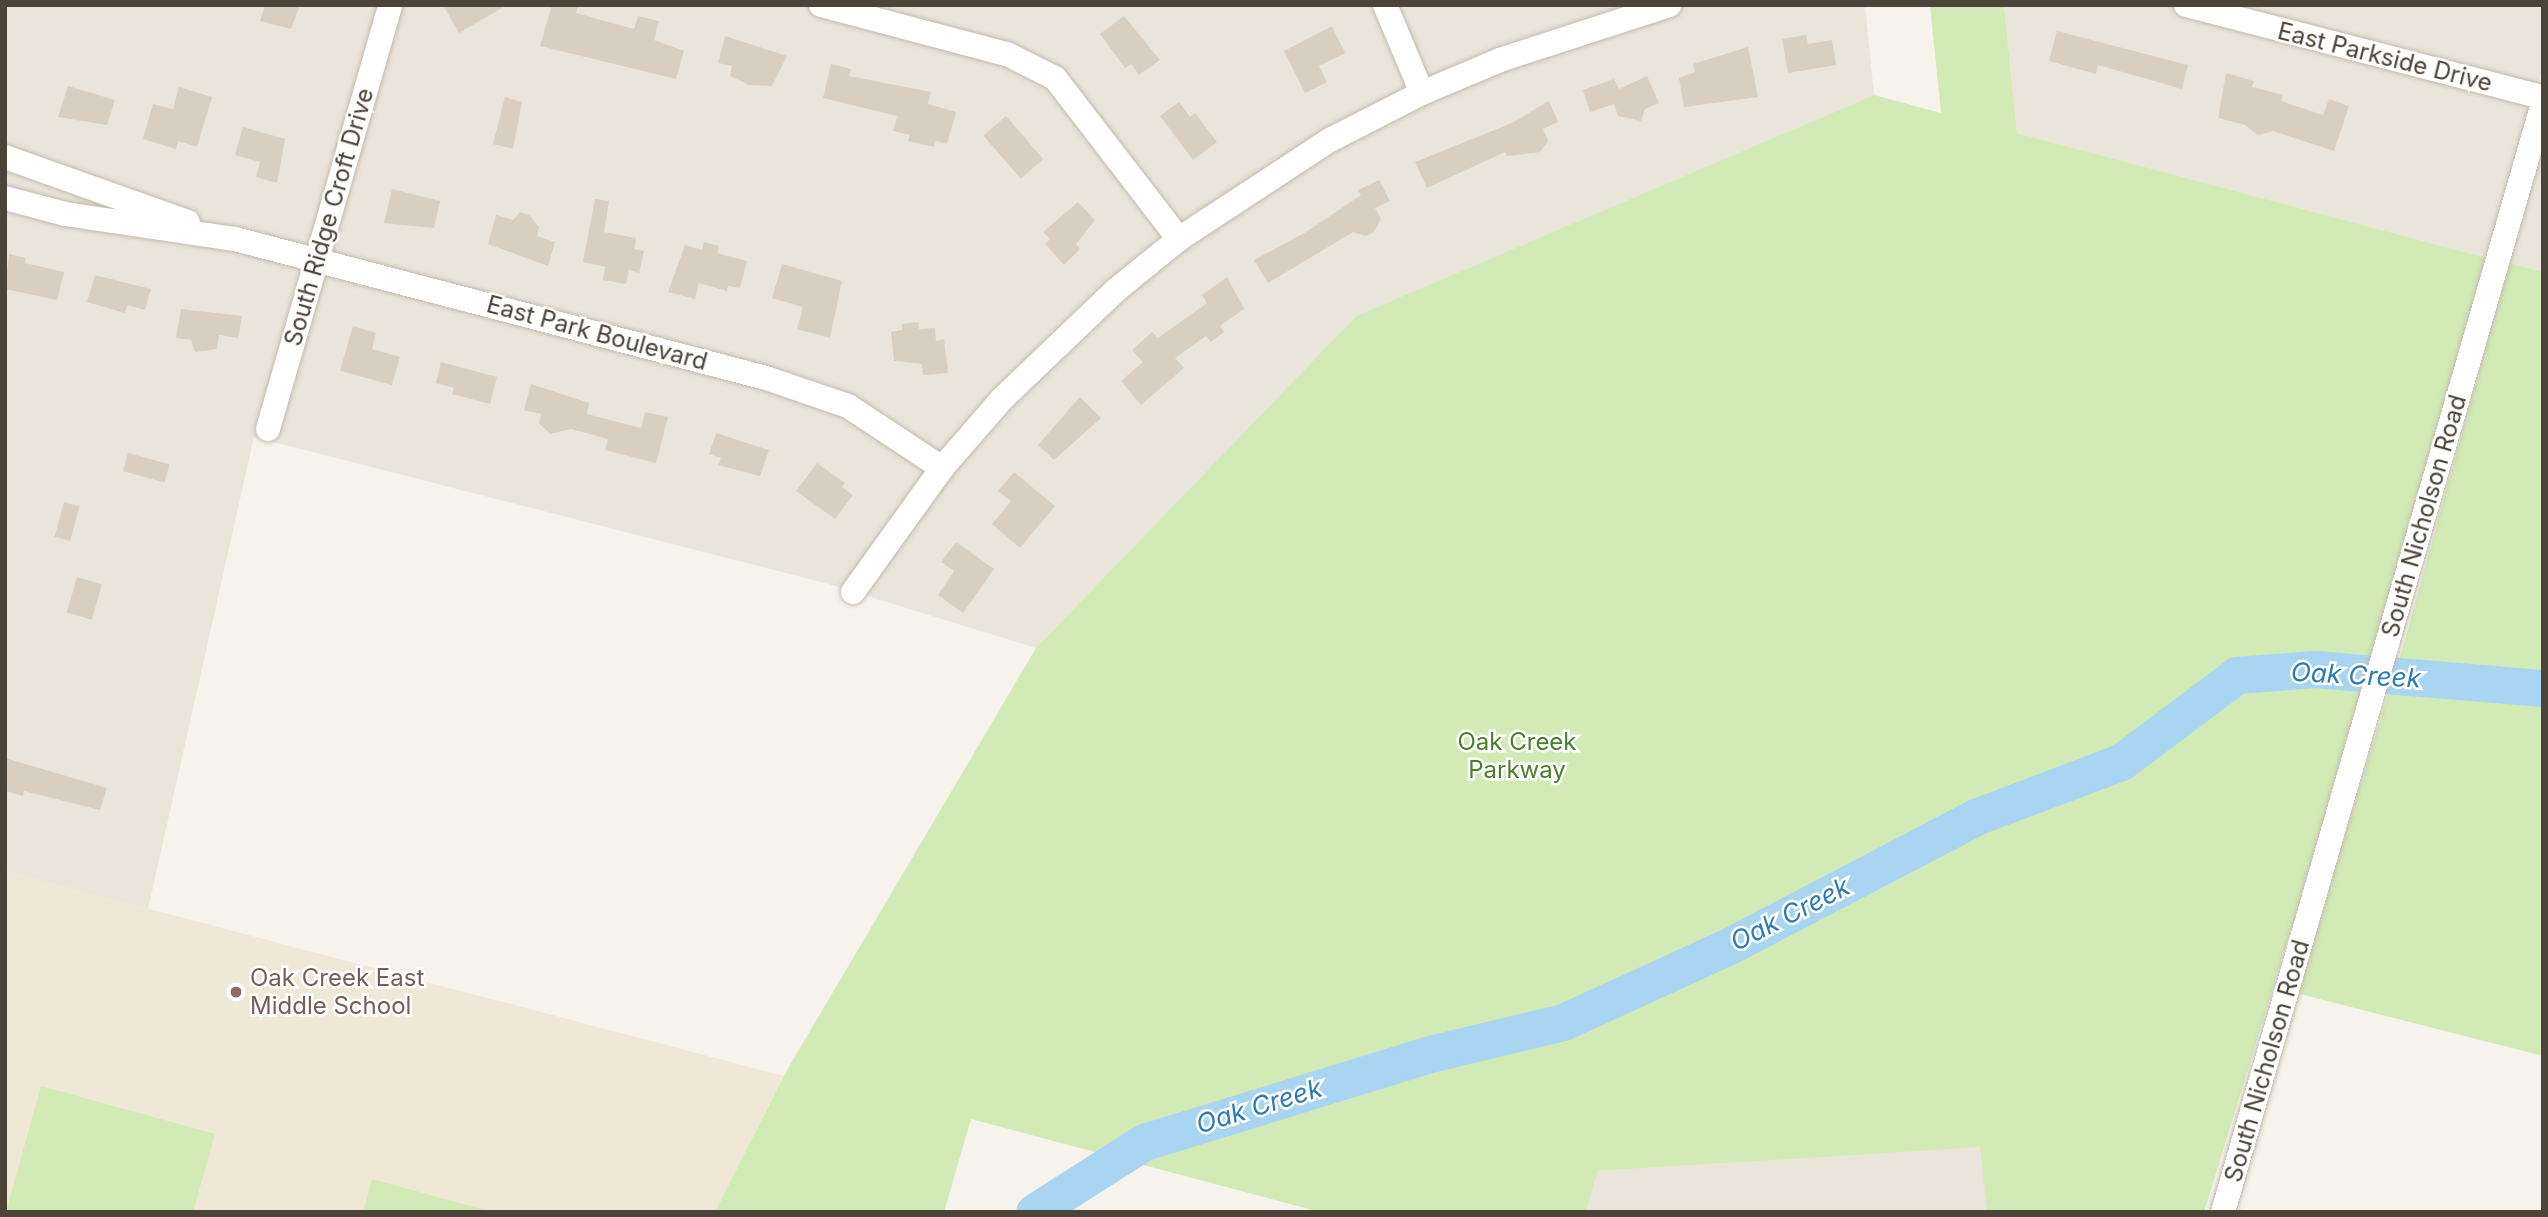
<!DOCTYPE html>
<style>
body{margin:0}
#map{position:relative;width:2548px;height:1217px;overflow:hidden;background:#f6f3ec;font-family:Inter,sans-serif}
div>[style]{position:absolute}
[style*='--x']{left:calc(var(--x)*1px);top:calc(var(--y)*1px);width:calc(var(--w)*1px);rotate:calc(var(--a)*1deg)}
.residential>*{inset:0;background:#eae5da}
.education>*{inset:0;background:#efe8d6}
.green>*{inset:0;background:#d2eab5}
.river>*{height:37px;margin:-18.5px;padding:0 18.5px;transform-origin:18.5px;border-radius:18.5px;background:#a9d4f2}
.building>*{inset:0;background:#d8cfc1;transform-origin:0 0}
.roads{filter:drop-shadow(0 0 2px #c2bbae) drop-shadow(0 0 2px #c2bbae)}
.minor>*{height:24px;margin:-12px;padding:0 12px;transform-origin:12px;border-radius:12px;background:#fff}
.dots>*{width:19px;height:19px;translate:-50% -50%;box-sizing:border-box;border:4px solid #fff;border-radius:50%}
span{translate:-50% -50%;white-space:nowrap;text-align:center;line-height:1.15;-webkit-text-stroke:5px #fff;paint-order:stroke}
.street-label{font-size:24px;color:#4b4439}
.park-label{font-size:24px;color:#4a7f2a}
.education-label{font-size:24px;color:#785e54}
.left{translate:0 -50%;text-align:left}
.water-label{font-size:26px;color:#2e7ab2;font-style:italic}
.frame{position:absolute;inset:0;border:7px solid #4b4439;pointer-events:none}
</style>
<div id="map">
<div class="residential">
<i style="clip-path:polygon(5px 5px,1865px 5px,1874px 95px,1356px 316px,1036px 648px,825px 583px,254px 437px,148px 909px,5px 871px)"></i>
<i style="clip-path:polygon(2004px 5px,2543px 5px,2543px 67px,2487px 258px,2017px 133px)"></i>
<i style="clip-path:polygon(2543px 143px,2543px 272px,2509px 263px)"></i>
<i style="clip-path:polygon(1981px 1146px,1987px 1212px,1586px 1212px,1598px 1171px)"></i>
</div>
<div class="education">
<i style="clip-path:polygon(5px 871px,784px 1076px,715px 1212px,5px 1212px)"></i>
</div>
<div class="green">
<i style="clip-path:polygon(1930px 5px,2004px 5px,2017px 133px,2487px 258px,2321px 832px,2204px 1212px,1987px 1212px,1980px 1147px,1598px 1171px,1586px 1212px,1320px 1212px,971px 1119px,944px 1212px,715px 1212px,787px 1070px,1036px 648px,1356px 316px,1874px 95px,1941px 113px)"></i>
<i style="clip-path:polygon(2509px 263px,2543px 272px,2543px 1056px,2296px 993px,2405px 640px)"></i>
<i style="clip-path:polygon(41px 1086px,215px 1134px,193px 1212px,6px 1212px)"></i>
<i style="clip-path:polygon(372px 1179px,492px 1212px,363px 1212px)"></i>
</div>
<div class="river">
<i style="--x:1034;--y:1212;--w:130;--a:-32.5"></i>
<i style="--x:1144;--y:1142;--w:303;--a:-17.1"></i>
<i style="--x:1434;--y:1053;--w:133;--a:-13.5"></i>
<i style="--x:1563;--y:1022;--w:185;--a:-24.6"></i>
<i style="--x:1731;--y:945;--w:279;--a:-27.6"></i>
<i style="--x:1978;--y:816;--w:153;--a:-20.7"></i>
<i style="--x:2121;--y:762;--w:145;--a:-36.9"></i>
<i style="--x:2237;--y:675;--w:78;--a:-4.4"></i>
<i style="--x:2315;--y:669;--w:229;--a:4.8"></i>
</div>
<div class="building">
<i style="clip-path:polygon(265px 5px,300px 5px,291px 29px,260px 21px)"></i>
<i style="clip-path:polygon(443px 5px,507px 5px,459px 33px)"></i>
<i style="clip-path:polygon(552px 5px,578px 5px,576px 13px,634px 29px,638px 16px,659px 21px,654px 40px,684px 51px,676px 79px,540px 46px)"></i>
<i style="clip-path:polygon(1124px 16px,1160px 60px,1139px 75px,1131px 64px,1125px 68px,1100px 34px)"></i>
<i style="clip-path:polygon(1332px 26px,1345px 53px,1319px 66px,1327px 82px,1305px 93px,1284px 51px)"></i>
<i style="clip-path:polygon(2057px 31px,2188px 65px,2182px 89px,2098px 65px,2096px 74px,2049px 61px)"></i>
<i style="clip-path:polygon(1806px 35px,1808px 44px,1832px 40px,1836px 65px,1788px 73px,1782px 39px)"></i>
<i style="clip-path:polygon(725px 36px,787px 56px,772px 86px,749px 85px,730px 76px,732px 66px,718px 63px)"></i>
<i style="clip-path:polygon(1748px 47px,1758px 97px,1684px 107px,1679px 78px,1695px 72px,1693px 64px)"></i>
<i style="clip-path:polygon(831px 64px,851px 69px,849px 76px,931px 92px,928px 104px,956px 112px,947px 144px,936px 141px,934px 147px,908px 141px,910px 135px,893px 131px,897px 116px,823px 98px)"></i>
<i style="clip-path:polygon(2226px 73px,2254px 81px,2252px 87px,2283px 95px,2281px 101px,2323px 115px,2329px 99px,2349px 106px,2334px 151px,2273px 131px,2258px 135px,2245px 125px,2218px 118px)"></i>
<i style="clip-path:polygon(1647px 76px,1659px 103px,1645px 109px,1641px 121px,1618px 116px,1614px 104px,1590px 112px,1583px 90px,1614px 79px,1619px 89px)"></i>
<i style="clip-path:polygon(68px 86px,115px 100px,107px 125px,58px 117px)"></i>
<i style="clip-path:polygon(179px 87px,212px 97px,197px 147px,178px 141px,176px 149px,143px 139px,153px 104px,173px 109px)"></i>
<i style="clip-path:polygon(505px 97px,522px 102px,513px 149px,493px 144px)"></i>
<i style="clip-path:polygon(1549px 101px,1558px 122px,1543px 129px,1548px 141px,1540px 152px,1507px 156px,1505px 152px,1427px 188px,1415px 162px,1512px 123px)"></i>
<i style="clip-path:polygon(1179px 102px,1190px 117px,1195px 113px,1217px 142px,1193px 160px,1160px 116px)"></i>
<i style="left:1006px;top:116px;width:57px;height:30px;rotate:49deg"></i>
<i style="clip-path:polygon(243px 127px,285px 139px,277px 183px,256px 177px,260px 162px,235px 155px)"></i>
<i style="clip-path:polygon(1379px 180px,1390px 201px,1375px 208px,1381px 219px,1374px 232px,1366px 236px,1353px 232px,1268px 283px,1254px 260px,1306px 232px,1361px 195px,1358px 190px)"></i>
<i style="clip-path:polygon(392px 189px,440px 201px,434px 228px,384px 223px)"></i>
<i style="clip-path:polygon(595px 199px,609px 201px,604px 232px,636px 238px,634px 249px,644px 251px,639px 273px,629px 270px,626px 284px,603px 280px,605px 267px,583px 262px)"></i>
<i style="clip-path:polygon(1078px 202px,1095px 220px,1076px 244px,1080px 249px,1064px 265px,1045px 244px,1050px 239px,1043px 232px)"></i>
<i style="clip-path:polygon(520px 212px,529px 215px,539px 227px,537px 236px,555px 242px,548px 266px,488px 244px,496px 215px,513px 220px)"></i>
<i style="clip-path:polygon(704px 242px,719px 246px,717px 253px,747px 261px,740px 288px,728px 286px,727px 291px,699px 283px,695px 299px,668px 292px,685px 245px,702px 250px)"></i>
<i style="clip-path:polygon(9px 254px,26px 258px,25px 263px,64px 272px,57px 300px,5px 289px)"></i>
<i style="clip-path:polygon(782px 264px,842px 281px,830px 338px,797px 329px,803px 307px,772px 298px)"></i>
<i style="clip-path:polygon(95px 275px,151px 289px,145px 310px,127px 305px,125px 313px,87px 302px)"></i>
<i style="clip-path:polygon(1227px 277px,1244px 309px,1220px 326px,1224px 332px,1211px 342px,1206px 336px,1175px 358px,1184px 368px,1141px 405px,1121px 381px,1143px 362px,1132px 350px,1152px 332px,1158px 338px,1207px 303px,1202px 295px)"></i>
<i style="clip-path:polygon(181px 309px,242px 316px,238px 338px,219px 335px,217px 349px,195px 352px,191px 340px,176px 338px)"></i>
<i style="clip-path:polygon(918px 322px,919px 329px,935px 328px,936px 341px,944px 339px,948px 373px,923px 375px,922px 364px,894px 361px,891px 332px,902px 330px,902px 324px)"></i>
<i style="clip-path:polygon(353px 326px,376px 333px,372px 349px,400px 357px,392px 385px,340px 371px)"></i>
<i style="clip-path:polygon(441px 362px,497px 377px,490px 404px,452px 394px,454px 388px,436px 383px)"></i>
<i style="clip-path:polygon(531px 384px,589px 403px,587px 414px,641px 428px,645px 412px,668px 417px,656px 463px,605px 450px,608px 439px,571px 429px,550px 434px,539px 423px,541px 414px,524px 410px)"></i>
<i style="clip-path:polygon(1080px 397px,1101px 418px,1054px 460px,1038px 445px)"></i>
<i style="clip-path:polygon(716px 433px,769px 450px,760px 476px,718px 465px,721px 458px,709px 454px)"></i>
<i style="left:128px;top:453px;width:43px;height:19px;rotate:15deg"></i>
<i style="clip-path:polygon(817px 463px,845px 483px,842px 487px,853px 495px,835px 519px,796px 491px)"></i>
<i style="clip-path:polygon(1014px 472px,1055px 506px,1020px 548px,992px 524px,1011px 501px,998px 491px)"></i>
<i style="left:64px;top:502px;width:16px;height:36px;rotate:15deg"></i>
<i style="clip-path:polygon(956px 542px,994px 569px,963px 613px,938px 595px,954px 571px,941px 562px)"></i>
<i style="left:77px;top:577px;width:26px;height:37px;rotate:16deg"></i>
<i style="clip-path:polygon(5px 758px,107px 788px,100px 810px,24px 791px,23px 796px,5px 791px)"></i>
</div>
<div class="roads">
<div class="minor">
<i style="--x:821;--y:5;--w:192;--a:14.8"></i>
<i style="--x:1007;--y:54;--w:54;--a:26.6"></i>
<i style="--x:1055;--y:78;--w:203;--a:52.4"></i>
<i style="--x:1385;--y:5;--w:95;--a:67.2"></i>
<i style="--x:2186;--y:5;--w:369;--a:14.5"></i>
<i style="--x:5;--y:157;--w:194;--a:19.6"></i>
<i style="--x:5;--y:198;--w:62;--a:14.9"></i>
<i style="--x:65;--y:214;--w:172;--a:8.4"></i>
<i style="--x:235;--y:239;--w:549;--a:14.67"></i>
<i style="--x:766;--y:378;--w:87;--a:18.9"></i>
<i style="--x:848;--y:406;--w:113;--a:33.4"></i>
<i style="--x:268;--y:429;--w:441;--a:-73.9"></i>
<i style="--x:853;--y:592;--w:153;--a:-54.3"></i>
<i style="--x:942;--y:468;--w:91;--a:-49"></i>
<i style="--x:1002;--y:399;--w:158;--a:-43.7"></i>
<i style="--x:1116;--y:290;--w:81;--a:-39"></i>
<i style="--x:1179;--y:239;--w:181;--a:-33.3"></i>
<i style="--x:1330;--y:140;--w:103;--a:-27.1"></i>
<i style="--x:1422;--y:93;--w:85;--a:-22.9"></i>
<i style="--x:1500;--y:60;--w:178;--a:-18"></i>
<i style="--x:2223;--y:1212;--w:1154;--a:-73.9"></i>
</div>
</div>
<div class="dots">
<i style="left:236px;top:992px;background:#8d6e63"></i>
</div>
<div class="street-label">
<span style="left:2385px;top:57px;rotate:14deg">East Parkside Drive</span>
<span style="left:329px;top:217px;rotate:-74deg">South Ridge Croft Drive</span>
<span style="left:597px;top:333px;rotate:15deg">East Park Boulevard</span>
<span style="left:2424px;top:516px;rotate:-74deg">South Nicholson Road</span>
<span style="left:2267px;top:1061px;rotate:-74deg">South Nicholson Road</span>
</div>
<div class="park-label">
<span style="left:1517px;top:756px">Oak Creek<br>Parkway</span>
</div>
<div class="education-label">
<span class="left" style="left:250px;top:992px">Oak Creek East<br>Middle School</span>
</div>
<div class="water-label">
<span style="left:2356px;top:675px;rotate:3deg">Oak Creek</span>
<span style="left:1790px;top:914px;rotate:-27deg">Oak Creek</span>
<span style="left:1259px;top:1106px;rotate:-17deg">Oak Creek</span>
</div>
<div class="frame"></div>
</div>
